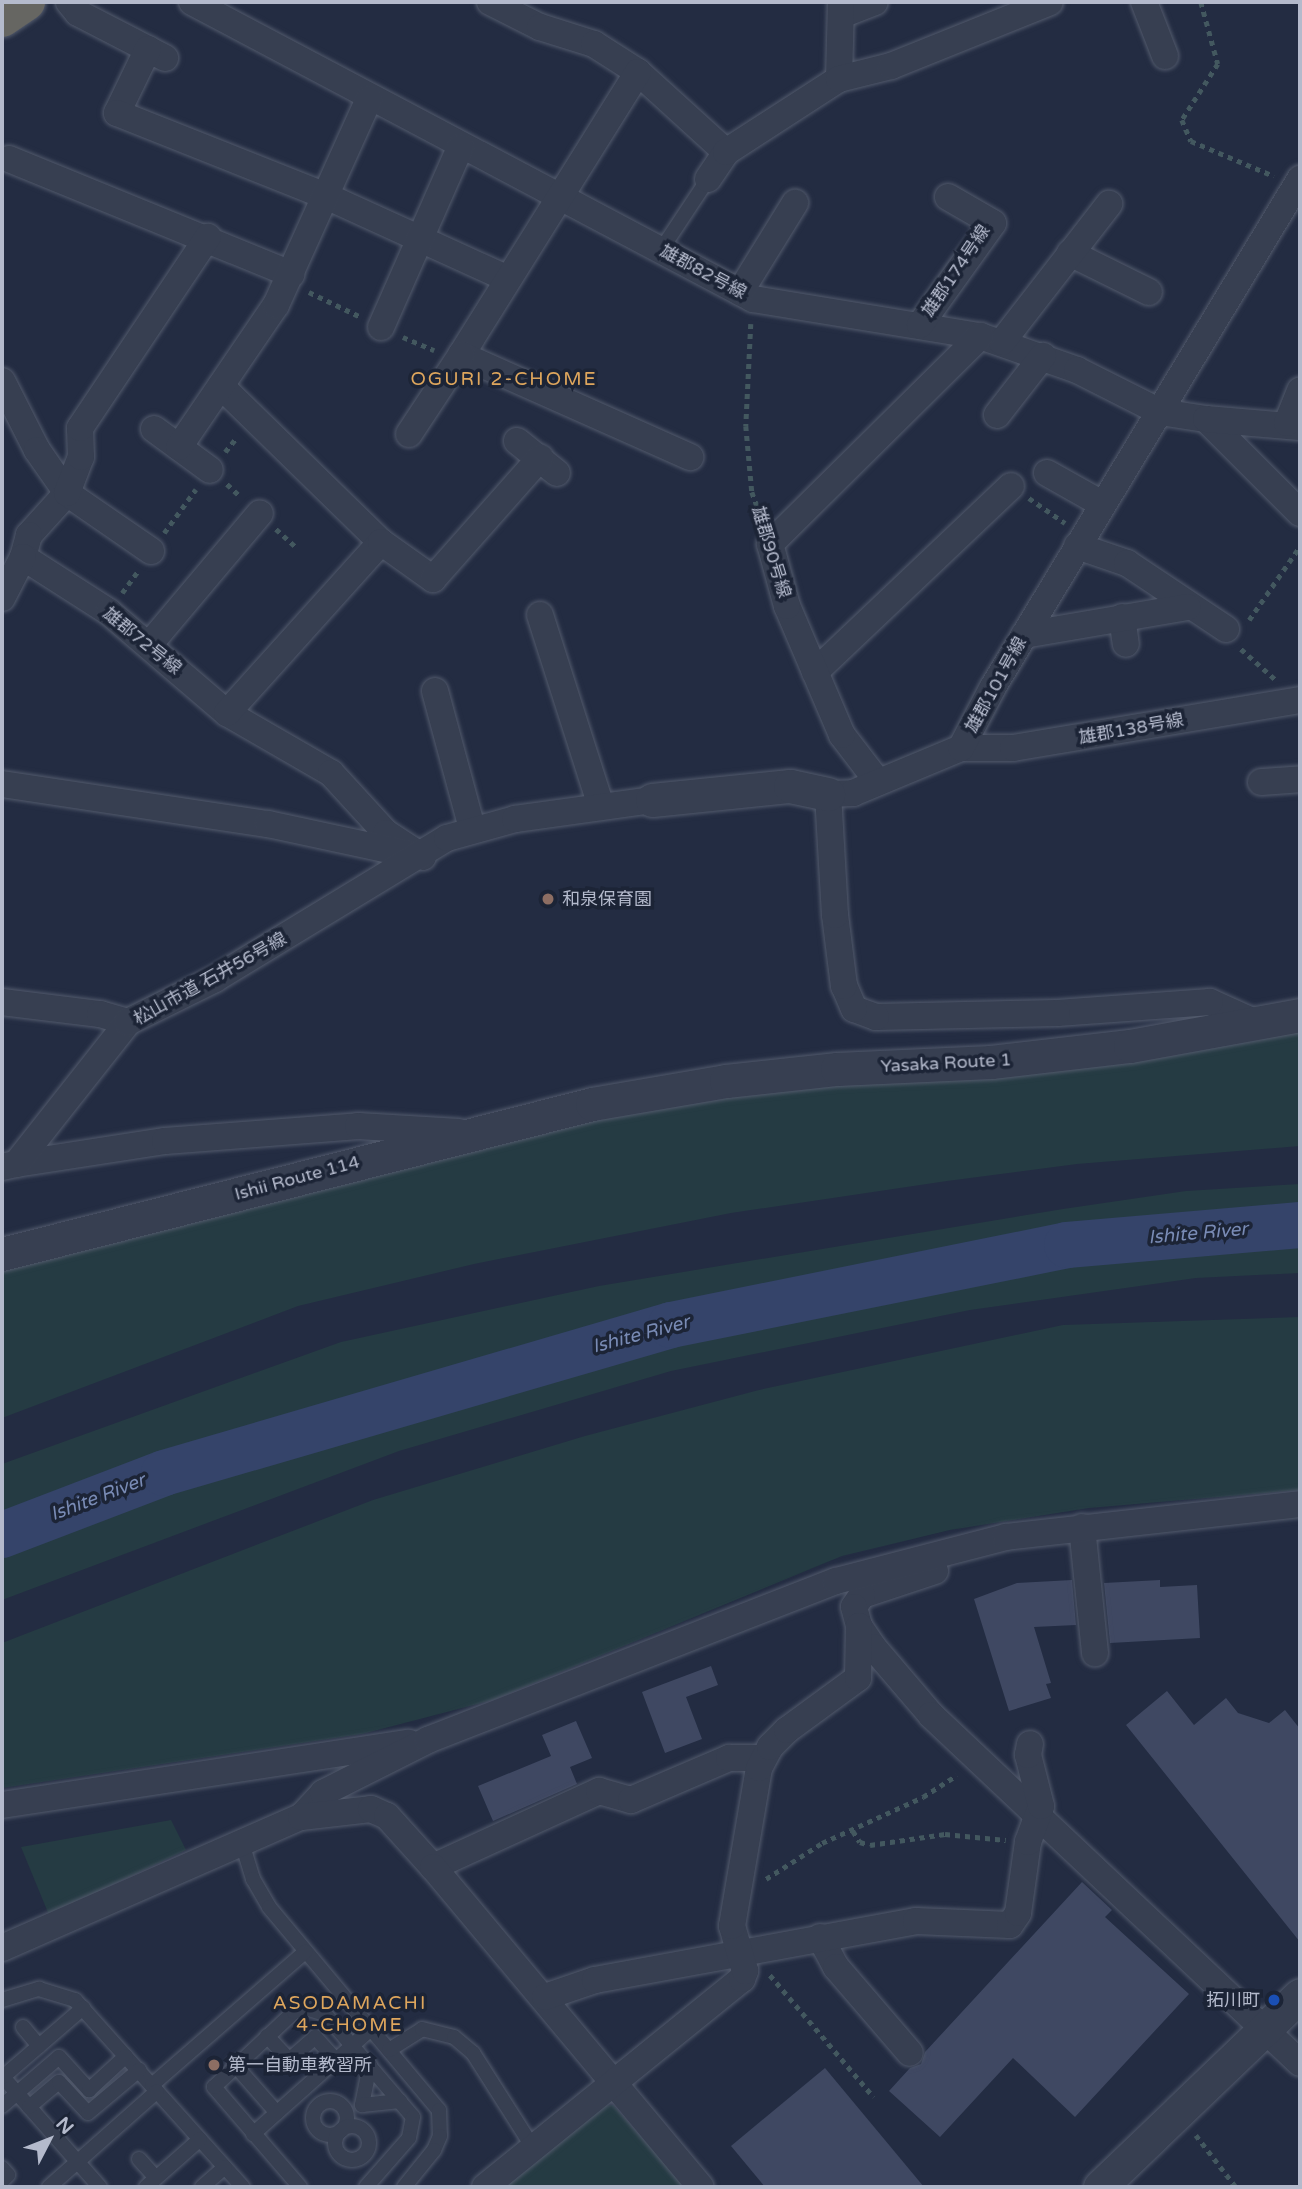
<!DOCTYPE html>
<meta charset="utf-8">
<style>
body{margin:0}
#map{position:relative;width:1302px;height:2189px;overflow:hidden;background:#232c42;font-family:"Varela Round","Noto Sans JP",sans-serif}
div>[style]{position:absolute}
[style*='--x']{left:calc(var(--x)*1px);top:calc(var(--y)*1px);width:calc(var(--w)*1px);rotate:calc(var(--a)*1deg)}
.green>*{inset:0;background:#253b43}
.river>*{height:46px;margin:-23px;padding:0 23px;transform-origin:23px;border-radius:23px;background:#35446a}
.building>*{inset:0;background:#3f4862}
.path>*{height:4.5px;margin-top:-2.25px;transform-origin:0;background:repeating-linear-gradient(90deg,#43585f 0 5px,transparent 0 10px)}
.roads{filter:drop-shadow(0 0 2px #525a6c) drop-shadow(0 0 2px #525a6c)}
.service>*{height:14px;margin:-7px;padding:0 7px;transform-origin:7px;border-radius:7px;background:#373f51}
.service>.ring{margin:-7px;padding:0;box-sizing:content-box;background:none;border:14px solid #373f51;border-radius:50%}
.minor>*{height:26px;margin:-13px;padding:0 13px;transform-origin:13px;border-radius:13px;background:#373f51}
.tertiary>*{height:33px;margin:-16.5px;padding:0 16.5px;transform-origin:16.5px;border-radius:16.5px;background:#373f51}
.trunk>*{height:38px;margin:-19px;padding:0 19px;transform-origin:19px;border-radius:19px;background:#666662}
.dots>*{width:19px;height:19px;translate:-50% -50%;box-sizing:border-box;border:4px solid #1c2436;border-radius:50%}
span{translate:-50% -50%;white-space:nowrap;text-align:center;line-height:1.15;-webkit-text-stroke:7px #1c2436;paint-order:stroke}
.street-label{font-size:18px;color:#b4bacc}
.poi-label{font-size:18px;color:#b4bacc}
.left{translate:0 -50%;text-align:left}
.right{translate:-100% -50%;text-align:right}
.neighbourhood-label{font-size:19px;color:#dea65d;letter-spacing:2px}
.water-label{font-size:19px;color:#798bb5;font-style:italic}
.frame{position:absolute;inset:0;border:4px solid #b4bacc;pointer-events:none}
.north{position:absolute;left:14px;top:2105px;width:70px;height:70px;-webkit-text-stroke:5px #1c2436;paint-order:stroke;rotate:48deg;font-size:19px;font-weight:700;line-height:28px;text-align:center;color:#b4bacc}
.north::after{content:'';display:block;margin:auto;width:24px;height:32px;background:#b4bacc;clip-path:polygon(50% 0,100% 100%,50% 72%,0 100%)}
</style>
<div id="map">
<div class="green">
<i style="clip-path:polygon(1300px 1028px,1300px 1146px,1077px 1164px,947px 1181px,731px 1213px,474px 1264px,298px 1306px,2px 1418px,2px 1267px,571px 1122px,698px 1101px)"></i>
<i style="clip-path:polygon(1300px 1184px,1300px 1273px,1196px 1278px,970px 1310px,671px 1371px,399px 1451px,2px 1600px,2px 1464px,341px 1342px,599px 1286px,1063px 1209px,1186px 1191px)"></i>
<i style="clip-path:polygon(1300px 1317px,1300px 1490px,1089px 1508px,950px 1530px,842px 1556px,493px 1700px,362px 1734px,2px 1788px,2px 1643px,373px 1500px,585px 1436px,759px 1390px,1063px 1325px)"></i>
<i style="clip-path:polygon(171px 1820px,186px 1850px,49px 1915px,21px 1847px)"></i>
<i style="clip-path:polygon(613px 2105px,686px 2187px,502px 2187px,605px 2106px)"></i>
</div>
<div class="river">
<i style="--x:2;--y:1535;--w:173;--a:-20.9"></i>
<i style="--x:164;--y:1473;--w:528;--a:-16.27"></i>
<i style="--x:671;--y:1325;--w:404;--a:-11.4"></i>
<i style="--x:1067;--y:1245;--w:234;--a:-4.9"></i>
</div>
<div class="building">
<i style="clip-path:polygon(1072px 1580px,1076px 1625px,1034px 1627px,1051px 1683px,1046px 1684px,1051px 1698px,1009px 1711px,974px 1599px,1017px 1583px)"></i>
<i style="clip-path:polygon(1160px 1580px,1160px 1587px,1197px 1585px,1200px 1638px,1110px 1643px,1104px 1583px)"></i>
<i style="clip-path:polygon(711px 1666px,718px 1685px,686px 1697px,702px 1739px,665px 1753px,642px 1692px)"></i>
<i style="clip-path:polygon(1167px 1691px,1194px 1725px,1226px 1698px,1238px 1713px,1269px 1723px,1285px 1710px,1300px 1729px,1300px 1942px,1126px 1725px)"></i>
<i style="clip-path:polygon(576px 1721px,592px 1758px,570px 1767px,577px 1784px,493px 1821px,478px 1786px,551px 1756px,542px 1735px)"></i>
<i style="clip-path:polygon(1082px 1882px,1112px 1910px,1105px 1917px,1189px 1994px,1075px 2117px,1013px 2058px,940px 2137px,889px 2091px,910px 2068px,921px 2064px,925px 2052px)"></i>
<i style="clip-path:polygon(825px 2068px,924px 2187px,765px 2187px,731px 2146px)"></i>
</div>
<div class="path">
<i style="--x:1201;--y:2;--w:64;--a:74.7"></i>
<i style="--x:1218;--y:64;--w:67;--a:122.7"></i>
<i style="--x:1182;--y:120;--w:23;--a:67"></i>
<i style="--x:1191;--y:141;--w:90;--a:22.9"></i>
<i style="--x:309;--y:292;--w:58;--a:25.7"></i>
<i style="--x:751;--y:324;--w:102;--a:92.8"></i>
<i style="--x:746;--y:426;--w:66;--a:84.8"></i>
<i style="--x:752;--y:492;--w:30;--a:70"></i>
<i style="--x:403;--y:337;--w:34;--a:23"></i>
<i style="--x:225;--y:452;--w:19;--a:-51"></i>
<i style="--x:227;--y:484;--w:19;--a:43"></i>
<i style="--x:1029;--y:498;--w:44;--a:34.8"></i>
<i style="--x:276;--y:529;--w:27;--a:42"></i>
<i style="--x:164;--y:533;--w:54;--a:-54"></i>
<i style="--x:122;--y:593;--w:26;--a:-54"></i>
<i style="--x:1249;--y:620;--w:90;--a:-55.4"></i>
<i style="--x:1241;--y:649;--w:47;--a:41.5"></i>
<i style="--x:853;--y:1831;--w:13;--a:58"></i>
<i style="--x:860;--y:1842;--w:10;--a:17"></i>
<i style="--x:870;--y:1845;--w:76;--a:-8.3"></i>
<i style="--x:945;--y:1834;--w:61;--a:5.6"></i>
<i style="--x:766;--y:1879;--w:67;--a:-32.7"></i>
<i style="--x:822;--y:1843;--w:111;--a:-24.5"></i>
<i style="--x:923;--y:1797;--w:40;--a:-32.9"></i>
<i style="--x:770;--y:1975;--w:160;--a:49.6"></i>
<i style="--x:1196;--y:2135;--w:66;--a:52.4"></i>
</div>
<div class="roads">
<div class="service">
<i style="--x:661;--y:250;--w:85;--a:-56.5"></i>
<i style="--x:242;--y:1843;--w:38;--a:73"></i>
<i style="--x:253;--y:1879;--w:32;--a:60"></i>
<i style="--x:269;--y:1907;--w:265;--a:50.1"></i>
<i style="--x:439;--y:2110;--w:26;--a:88"></i>
<i style="--x:440;--y:2136;--w:15;--a:113"></i>
<i style="--x:434;--y:2150;--w:48;--a:129"></i>
<i style="--x:2;--y:2000;--w:39;--a:-17"></i>
<i style="--x:39;--y:1989;--w:38;--a:17"></i>
<i style="--x:75;--y:2000;--w:251;--a:48.1"></i>
<i style="--x:23;--y:2027;--w:25;--a:50"></i>
<i style="--x:267;--y:2036;--w:33;--a:47"></i>
<i style="--x:289;--y:2060;--w:35;--a:-41"></i>
<i style="--x:315;--y:2037;--w:31;--a:48"></i>
<i style="--x:389;--y:2050;--w:39;--a:-32"></i>
<i style="--x:422;--y:2029;--w:33;--a:14"></i>
<i style="--x:454;--y:2037;--w:25;--a:40"></i>
<i style="--x:473;--y:2053;--w:114;--a:57.6"></i>
<i style="--x:234;--y:2064;--w:65;--a:48.7"></i>
<i style="--x:370;--y:2065;--w:41;--a:101.3"></i>
<i style="--x:362;--y:2105;--w:38;--a:-6"></i>
<i style="--x:2;--y:2076;--w:148;--a:48.6"></i>
<i style="--x:3;--y:2077;--w:106;--a:-40.8"></i>
<i style="--x:152;--y:2085;--w:203;--a:-41"></i>
<i class="ring" style="left:313px;top:2101px;width:20px;height:20px"></i>
<i style="--x:2;--y:2106;--w:75;--a:-40.7"></i>
<i style="--x:59;--y:2057;--w:45;--a:47.7"></i>
<i style="--x:89;--y:2090;--w:50;--a:-42.6"></i>
<i style="--x:29;--y:2107;--w:39;--a:-40"></i>
<i style="--x:59;--y:2082;--w:42;--a:46.9"></i>
<i style="--x:88;--y:2113;--w:67;--a:-40.1"></i>
<i class="ring" style="left:335px;top:2126px;width:20px;height:20px"></i>
<i style="--x:253;--y:2134;--w:158;--a:-41.7"></i>
<i style="--x:139;--y:2159;--w:25;--a:48"></i>
<i style="--x:2;--y:2168;--w:9;--a:49"></i>
<i style="--x:8;--y:2175;--w:8;--a:135"></i>
<i style="--x:49;--y:2187;--w:144;--a:-41.6"></i>
<i style="--x:146;--y:2187;--w:72;--a:-41.6"></i>
<i style="--x:202;--y:2187;--w:30;--a:-41"></i>
<i style="--x:300;--y:2187;--w:132;--a:-130.7"></i>
<i style="--x:214;--y:2087;--w:110;--a:-43.2"></i>
<i style="--x:294;--y:2012;--w:13;--a:-18"></i>
<i style="--x:306;--y:2008;--w:20;--a:18"></i>
<i style="--x:325;--y:2014;--w:135;--a:49.5"></i>
<i style="--x:413;--y:2117;--w:21;--a:101"></i>
<i style="--x:409;--y:2138;--w:65;--a:131.3"></i>
</div>
<div class="minor">
<i style="--x:69;--y:2;--w:14;--a:51"></i>
<i style="--x:78;--y:13;--w:98;--a:27.3"></i>
<i style="--x:192;--y:2;--w:635;--a:27.9"></i>
<i style="--x:753;--y:299;--w:230;--a:9.3"></i>
<i style="--x:980;--y:336;--w:103;--a:19.3"></i>
<i style="--x:1077;--y:370;--w:93;--a:26.8"></i>
<i style="--x:1160;--y:412;--w:47;--a:8.7"></i>
<i style="--x:1206;--y:419;--w:133;--a:45"></i>
<i style="--x:490;--y:2;--w:56;--a:26.6"></i>
<i style="--x:540;--y:27;--w:57;--a:17.5"></i>
<i style="--x:594;--y:44;--w:52;--a:32.5"></i>
<i style="--x:638;--y:72;--w:119;--a:42.3"></i>
<i style="--x:1144;--y:2;--w:58;--a:68.7"></i>
<i style="--x:841;--y:15;--w:36;--a:-21"></i>
<i style="--x:148;--y:49;--w:71;--a:115.8"></i>
<i style="--x:117;--y:113;--w:225;--a:21.7"></i>
<i style="--x:326;--y:196;--w:198;--a:24.5"></i>
<i style="--x:638;--y:72;--w:334;--a:122"></i>
<i style="--x:461;--y:355;--w:251;--a:24"></i>
<i style="--x:839;--y:79;--w:77;--a:-88.5"></i>
<i style="--x:9;--y:159;--w:305;--a:22.2"></i>
<i style="--x:708;--y:179;--w:32;--a:-56"></i>
<i style="--x:726;--y:152;--w:135;--a:-32.9"></i>
<i style="--x:839;--y:79;--w:54;--a:-14"></i>
<i style="--x:891;--y:66;--w:171;--a:-21.9"></i>
<i style="--x:1070;--y:253;--w:88;--a:26.3"></i>
<i style="--x:740;--y:292;--w:105;--a:-58.3"></i>
<i style="--x:920;--y:325;--w:125;--a:-54.4"></i>
<i style="--x:993;--y:223;--w:52;--a:-150"></i>
<i style="--x:381;--y:327;--w:196;--a:-66.2"></i>
<i style="--x:1002;--y:342;--w:175;--a:-52.2"></i>
<i style="--x:2;--y:381;--w:77;--a:63.1"></i>
<i style="--x:37;--y:450;--w:52;--a:55.1"></i>
<i style="--x:67;--y:493;--w:57;--a:132.1"></i>
<i style="--x:29;--y:535;--w:23;--a:105"></i>
<i style="--x:23;--y:557;--w:102;--a:32.6"></i>
<i style="--x:109;--y:612;--w:155;--a:40.6"></i>
<i style="--x:227;--y:713;--w:120;--a:30"></i>
<i style="--x:331;--y:773;--w:81;--a:47.5"></i>
<i style="--x:386;--y:833;--w:44;--a:33"></i>
<i style="--x:221;--y:386;--w:223;--a:44.3"></i>
<i style="--x:997;--y:415;--w:75;--a:-52.1"></i>
<i style="--x:1206;--y:419;--w:94;--a:4.9"></i>
<i style="--x:1287;--y:423;--w:35;--a:-68"></i>
<i style="--x:154;--y:429;--w:69;--a:36.2"></i>
<i style="--x:409;--y:434;--w:95;--a:-56.6"></i>
<i style="--x:517;--y:441;--w:51;--a:38.7"></i>
<i style="--x:179;--y:447;--w:172;--a:-55.7"></i>
<i style="--x:276;--y:305;--w:226;--a:-65.7"></i>
<i style="--x:1047;--y:473;--w:63;--a:29.4"></i>
<i style="--x:1077;--y:546;--w:53;--a:18.8"></i>
<i style="--x:1127;--y:563;--w:119;--a:33.7"></i>
<i style="--x:151;--y:551;--w:102;--a:-145.4"></i>
<i style="--x:67;--y:493;--w:39;--a:-69"></i>
<i style="--x:81;--y:457;--w:29;--a:-92"></i>
<i style="--x:80;--y:428;--w:230;--a:-56.2"></i>
<i style="--x:2;--y:598;--w:46;--a:-62.9"></i>
<i style="--x:540;--y:615;--w:201;--a:72.3"></i>
<i style="--x:1122;--y:617;--w:27;--a:82"></i>
<i style="--x:1024;--y:635;--w:166;--a:-9.7"></i>
<i style="--x:149;--y:645;--w:172;--a:-49.9"></i>
<i style="--x:815;--y:672;--w:270;--a:-43.5"></i>
<i style="--x:435;--y:691;--w:142;--a:74.9"></i>
<i style="--x:227;--y:713;--w:230;--a:-48"></i>
<i style="--x:381;--y:542;--w:64;--a:35.4"></i>
<i style="--x:433;--y:579;--w:162;--a:-48.5"></i>
<i style="--x:961;--y:748;--w:52;--a:0"></i>
<i style="--x:1013;--y:748;--w:291;--a:-9.5"></i>
<i style="--x:878;--y:782;--w:59;--a:-127.5"></i>
<i style="--x:842;--y:735;--w:140;--a:-113.1"></i>
<i style="--x:787;--y:606;--w:64;--a:-105.3"></i>
<i style="--x:770;--y:544;--w:296;--a:-44.7"></i>
<i style="--x:1261;--y:782;--w:39;--a:-4"></i>
<i style="--x:2;--y:784;--w:269;--a:8.6"></i>
<i style="--x:268;--y:824;--w:143;--a:12.1"></i>
<i style="--x:2;--y:1002;--w:99;--a:7"></i>
<i style="--x:100;--y:1014;--w:29;--a:16"></i>
<i style="--x:1259;--y:1024;--w:54;--a:-155.8"></i>
<i style="--x:1210;--y:1002;--w:153;--a:175.9"></i>
<i style="--x:1057;--y:1013;--w:181;--a:178.7"></i>
<i style="--x:876;--y:1017;--w:23;--a:-160"></i>
<i style="--x:854;--y:1009;--w:25;--a:-113"></i>
<i style="--x:844;--y:986;--w:72;--a:-97.2"></i>
<i style="--x:835;--y:915;--w:121;--a:-93.3"></i>
<i style="--x:828;--y:794;--w:25;--a:-2"></i>
<i style="--x:853;--y:793;--w:117;--a:-22.6"></i>
<i style="--x:961;--y:748;--w:69;--a:-62.3"></i>
<i style="--x:993;--y:687;--w:594;--a:-58.85"></i>
<i style="--x:16;--y:1164;--w:151;--a:-8.8"></i>
<i style="--x:165;--y:1141;--w:194;--a:-4.4"></i>
<i style="--x:358;--y:1126;--w:101;--a:3.4"></i>
<i style="--x:2;--y:1167;--w:14;--a:-12"></i>
<i style="--x:16;--y:1164;--w:181;--a:-51.7"></i>
<i style="--x:128;--y:1022;--w:97;--a:-26.3"></i>
<i style="--x:215;--y:979;--w:271;--a:-31.3"></i>
<i style="--x:447;--y:838;--w:71;--a:-15.6"></i>
<i style="--x:515;--y:819;--w:138;--a:-7.9"></i>
<i style="--x:1082;--y:1527;--w:127;--a:84.1"></i>
<i style="--x:935;--y:1571;--w:77;--a:161.8"></i>
<i style="--x:862;--y:1595;--w:14;--a:124"></i>
<i style="--x:854;--y:1607;--w:20;--a:75"></i>
<i style="--x:859;--y:1626;--w:25;--a:56"></i>
<i style="--x:873;--y:1647;--w:89;--a:49.5"></i>
<i style="--x:931;--y:1715;--w:507;--a:43.32"></i>
<i style="--x:2;--y:1805;--w:412;--a:-8.7"></i>
<i style="--x:301;--y:1817;--w:33;--a:-47"></i>
<i style="--x:323;--y:1793;--w:118;--a:-26.8"></i>
<i style="--x:428;--y:1740;--w:438;--a:-21.3"></i>
<i style="--x:836;--y:1581;--w:176;--a:-14.5"></i>
<i style="--x:1006;--y:1537;--w:296;--a:-6.4"></i>
<i style="--x:433;--y:1867;--w:183;--a:-24.6"></i>
<i style="--x:599;--y:1791;--w:33;--a:16"></i>
<i style="--x:631;--y:1800;--w:107;--a:-23.2"></i>
<i style="--x:729;--y:1758;--w:34;--a:0"></i>
<i style="--x:820;--y:1937;--w:34;--a:62"></i>
<i style="--x:836;--y:1967;--w:113;--a:49.3"></i>
<i style="--x:2;--y:1948;--w:326;--a:-23.7"></i>
<i style="--x:301;--y:1817;--w:70;--a:-6.5"></i>
<i style="--x:371;--y:1809;--w:17;--a:24"></i>
<i style="--x:387;--y:1816;--w:69;--a:48"></i>
<i style="--x:433;--y:1867;--w:417;--a:50.1"></i>
<i style="--x:545;--y:1997;--w:53;--a:-18.8"></i>
<i style="--x:595;--y:1980;--w:326;--a:-10.4"></i>
<i style="--x:916;--y:1921;--w:94;--a:2.4"></i>
<i style="--x:1010;--y:1925;--w:14;--a:-56"></i>
<i style="--x:1018;--y:1913;--w:72;--a:-82"></i>
<i style="--x:1028;--y:1842;--w:38;--a:-70"></i>
<i style="--x:1041;--y:1806;--w:53;--a:-104.3"></i>
<i style="--x:1028;--y:1755;--w:11;--a:-80"></i>
<i style="--x:485;--y:2187;--w:331;--a:-39"></i>
<i style="--x:742;--y:1979;--w:9;--a:-69"></i>
<i style="--x:745;--y:1971;--w:47;--a:-106.1"></i>
<i style="--x:732;--y:1926;--w:160;--a:-80.3"></i>
<i style="--x:759;--y:1768;--w:24;--a:-62"></i>
<i style="--x:770;--y:1747;--w:24;--a:-45"></i>
<i style="--x:787;--y:1730;--w:88;--a:-36.2"></i>
<i style="--x:858;--y:1678;--w:52;--a:-88.9"></i>
</div>
<div class="tertiary">
<i style="--x:652;--y:800;--w:139;--a:-5.8"></i>
<i style="--x:790;--y:786;--w:39;--a:12"></i>
<i style="--x:2;--y:1254;--w:609;--a:-14.26"></i>
<i style="--x:592;--y:1104;--w:136;--a:-9.7"></i>
<i style="--x:726;--y:1081;--w:112;--a:-6.2"></i>
<i style="--x:837;--y:1069;--w:154;--a:-2.6"></i>
<i style="--x:991;--y:1062;--w:140;--a:-6.6"></i>
<i style="--x:1130;--y:1046;--w:173;--a:-10.3"></i>
<i style="--x:1100;--y:2187;--w:277;--a:-43.8"></i>
</div>
<div class="trunk">
<i style="--x:2;--y:18;--w:29;--a:-34"></i>
</div>
</div>
<div class="dots">
<i style="left:548px;top:899px;background:#8d6e63"></i>
<i style="left:1274px;top:2000px;background:#1a4fb4"></i>
<i style="left:214px;top:2065px;background:#8d6e63"></i>
</div>
<div class="street-label">
<span style="left:956px;top:271px;rotate:-56deg">雄郡174号線</span>
<span style="left:703px;top:272px;rotate:28deg">雄郡82号線</span>
<span style="left:771px;top:552px;rotate:73deg">雄郡90号線</span>
<span style="left:142px;top:641px;rotate:39deg">雄郡72号線</span>
<span style="left:996px;top:685px;rotate:-61deg">雄郡101号線</span>
<span style="left:1131px;top:729px;rotate:-10deg">雄郡138号線</span>
<span style="left:210px;top:979px;rotate:-29deg">松山市道 石井56号線</span>
<span style="left:946px;top:1063px;rotate:-3deg">Yasaka Route 1</span>
<span style="left:297px;top:1178px;rotate:-15deg">Ishii Route 114</span>
</div>
<div class="poi-label">
<span class="left" style="left:562px;top:899px">和泉保育園</span>
<span class="right" style="left:1260px;top:2000px">拓川町</span>
<span class="left" style="left:228px;top:2065px">第一自動車教習所</span>
</div>
<div class="neighbourhood-label">
<span style="left:504px;top:380px">OGURI 2-CHOME</span>
<span style="left:350px;top:2015px">ASODAMACHI<br>4-CHOME</span>
</div>
<div class="water-label">
<span style="left:1198px;top:1234px;rotate:-5deg">Ishite River</span>
<span style="left:641px;top:1335px;rotate:-15deg">Ishite River</span>
<span style="left:98px;top:1498px;rotate:-21deg">Ishite River</span>
</div>
<div class="frame"></div>
<div class="north">N</div>
</div>
